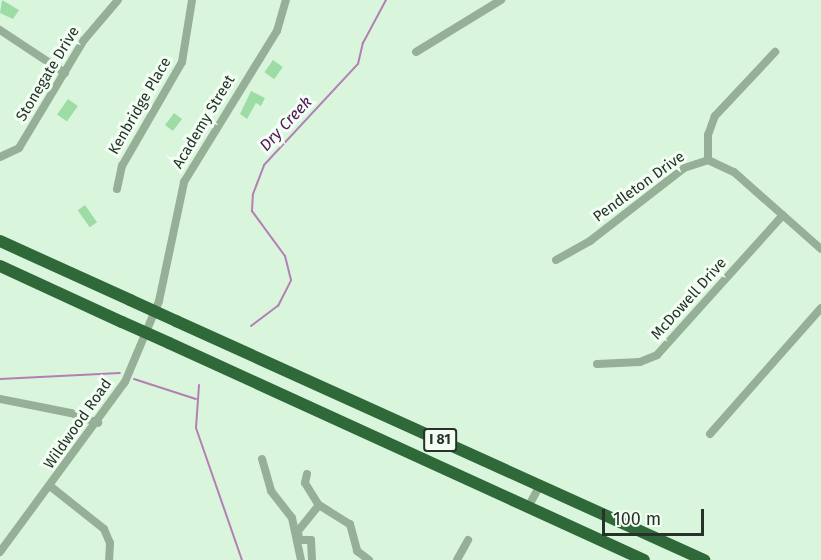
<!DOCTYPE html>
<style>
body{margin:0}
#map{position:relative;width:821px;height:560px;overflow:hidden;background:#d9f6dc;font-family:"Fira Sans",sans-serif}
div>[style]{position:absolute}
[style*='--x']{left:calc(var(--x)*1px);top:calc(var(--y)*1px);width:calc(var(--w)*1px);rotate:calc(var(--a)*1deg)}
.stream>*{height:2px;margin:-1px;padding:0 1px;transform-origin:1px;border-radius:1px;background:#b47fb5}
.building>*{inset:0;background:#9edca5;transform-origin:0 0}
.minor>*{height:8px;margin:-4px;padding:0 4px;transform-origin:4px;border-radius:4px;background:#96b098}
.highway>*{height:12px;margin:-6px;padding:0 6px;transform-origin:6px;border-radius:6px;background:#2f6939}
.highway-bridge>*{height:12px;margin:-6px;padding:0 6px;transform-origin:6px;border-radius:6px;background:#2f6939}
span{translate:-50% -50%;white-space:nowrap;text-align:center;line-height:1.15;-webkit-text-stroke:6px #f2fef3;paint-order:stroke}
.shield-label span{padding:2px 4px;background:#f2fef3;border:2px solid;border-radius:4px;-webkit-text-stroke-width:0}
.shield-label{font-size:14px;color:#273228;font-weight:700}
.street-label{font-size:15px;color:#273228}
.water-label{font-size:16px;color:#541357;font-style:italic}
.scale{position:absolute;left:602px;top:509px;width:102px;height:27px;box-sizing:border-box;border:3px solid #273228;border-top:0;padding-left:8px;font-size:18px;line-height:21px;white-space:nowrap;color:#273228;-webkit-text-stroke:4px #f2fef3;paint-order:stroke}
</style>
<div id="map">
<div class="stream">
<i style="--x:251;--y:326;--w:34;--a:-37"></i>
<i style="--x:278;--y:306;--w:29;--a:-63"></i>
<i style="--x:291;--y:280;--w:25;--a:-104"></i>
<i style="--x:285;--y:256;--w:56;--a:-126.3"></i>
<i style="--x:252;--y:211;--w:17;--a:-87"></i>
<i style="--x:253;--y:194;--w:31;--a:-69"></i>
<i style="--x:264;--y:165;--w:138;--a:-47.1"></i>
<i style="--x:358;--y:64;--w:22;--a:-77"></i>
<i style="--x:363;--y:43;--w:49;--a:-61.9"></i>
<i style="--x:0;--y:379;--w:120;--a:-2.9"></i>
<i style="--x:134;--y:379;--w:65;--a:17.9"></i>
<i style="--x:199;--y:385;--w:43;--a:94"></i>
<i style="--x:196;--y:428;--w:140;--a:70.8"></i>
</div>
<div class="building">
<i style="clip-path:polygon(2px 0,19px 10px,13px 19px,0 13px)"></i>
<i style="left:273px;top:60px;width:12px;height:15px;rotate:35deg"></i>
<i style="clip-path:polygon(251px 91px,265px 98px,261px 106px,256px 103px,247px 119px,240px 114px)"></i>
<i style="left:68px;top:99px;width:12px;height:19px;rotate:35deg"></i>
<i style="left:174px;top:113px;width:10px;height:15px;rotate:37deg"></i>
<i style="left:85px;top:205px;width:21px;height:9px;rotate:55deg"></i>
</div>
<div class="minor">
<i style="--x:0;--y:30;--w:78;--a:33.5"></i>
<i style="--x:416;--y:52;--w:100;--a:-31.5"></i>
<i style="--x:0;--y:157;--w:21;--a:-25"></i>
<i style="--x:19;--y:148;--w:126;--a:-59"></i>
<i style="--x:84;--y:40;--w:52;--a:-49.6"></i>
<i style="--x:708;--y:160;--w:25;--a:-90"></i>
<i style="--x:708;--y:135;--w:20;--a:-70"></i>
<i style="--x:715;--y:116;--w:88;--a:-46.8"></i>
<i style="--x:117;--y:189;--w:24;--a:-78"></i>
<i style="--x:122;--y:166;--w:120;--a:-60"></i>
<i style="--x:182;--y:62;--w:63;--a:-80.8"></i>
<i style="--x:556;--y:260;--w:39;--a:-29"></i>
<i style="--x:590;--y:241;--w:119;--a:-37.8"></i>
<i style="--x:684;--y:168;--w:25;--a:-18"></i>
<i style="--x:708;--y:160;--w:29;--a:25"></i>
<i style="--x:734;--y:172;--w:116;--a:41.5"></i>
<i style="--x:597;--y:364;--w:43;--a:-2.7"></i>
<i style="--x:640;--y:362;--w:18;--a:-22"></i>
<i style="--x:657;--y:355;--w:188;--a:-48"></i>
<i style="--x:0;--y:399;--w:72;--a:11.2"></i>
<i style="--x:71;--y:413;--w:29;--a:20"></i>
<i style="--x:710;--y:434;--w:168;--a:-48.6"></i>
<i style="--x:262;--y:459;--w:33;--a:74"></i>
<i style="--x:271;--y:491;--w:34;--a:52"></i>
<i style="--x:292;--y:518;--w:43;--a:77.9"></i>
<i style="--x:307;--y:474;--w:9;--a:103"></i>
<i style="--x:305;--y:483;--w:26;--a:58"></i>
<i style="--x:319;--y:505;--w:36;--a:32"></i>
<i style="--x:350;--y:524;--w:28;--a:75"></i>
<i style="--x:357;--y:551;--w:15;--a:37"></i>
<i style="--x:50;--y:486;--w:69;--a:38.5"></i>
<i style="--x:104;--y:529;--w:15;--a:67"></i>
<i style="--x:110;--y:543;--w:17;--a:93"></i>
<i style="--x:528;--y:507;--w:25;--a:-61"></i>
<i style="--x:0;--y:552;--w:211;--a:-53.7"></i>
<i style="--x:125;--y:382;--w:88;--a:-67.2"></i>
<i style="--x:159;--y:301;--w:122;--a:-78.1"></i>
<i style="--x:184;--y:182;--w:177;--a:-58.4"></i>
<i style="--x:277;--y:31;--w:32;--a:-74"></i>
<i style="--x:312;--y:560;--w:20;--a:-93"></i>
<i style="--x:311;--y:540;--w:12;--a:180"></i>
<i style="--x:299;--y:540;--w:9;--a:-96"></i>
<i style="--x:298;--y:531;--w:33;--a:-51"></i>
<i style="--x:457;--y:560;--w:23;--a:-61"></i>
</div>
<div class="highway">
<i style="--x:0;--y:241;--w:143;--a:24.4"></i>
<i style="--x:0;--y:266;--w:134;--a:24.7"></i>
<i style="--x:176;--y:321;--w:580;--a:24.35"></i>
<i style="--x:169;--y:343;--w:522;--a:24.55"></i>
</div>
<div class="highway-bridge">
<i style="--x:130;--y:300;--w:51;--a:24.5"></i>
<i style="--x:122;--y:322;--w:51;--a:24.1"></i>
</div>
<div class="shield-label">
<span style="left:440px;top:440px">I 81</span>
</div>
<div class="street-label">
<span style="left:48px;top:74px;rotate:-59deg">Stonegate Drive</span>
<span style="left:140px;top:106px;rotate:-60deg">Kenbridge Place</span>
<span style="left:204px;top:122px;rotate:-59deg">Academy Street</span>
<span style="left:639px;top:187px;rotate:-36deg">Pendleton Drive</span>
<span style="left:689px;top:299px;rotate:-48deg">McDowell Drive</span>
<span style="left:78px;top:424px;rotate:-55deg">Wildwood Road</span>
</div>
<div class="water-label">
<span style="left:286px;top:124px;rotate:-47deg">Dry Creek</span>
</div>
<div class="scale">100 m</div>
</div>
